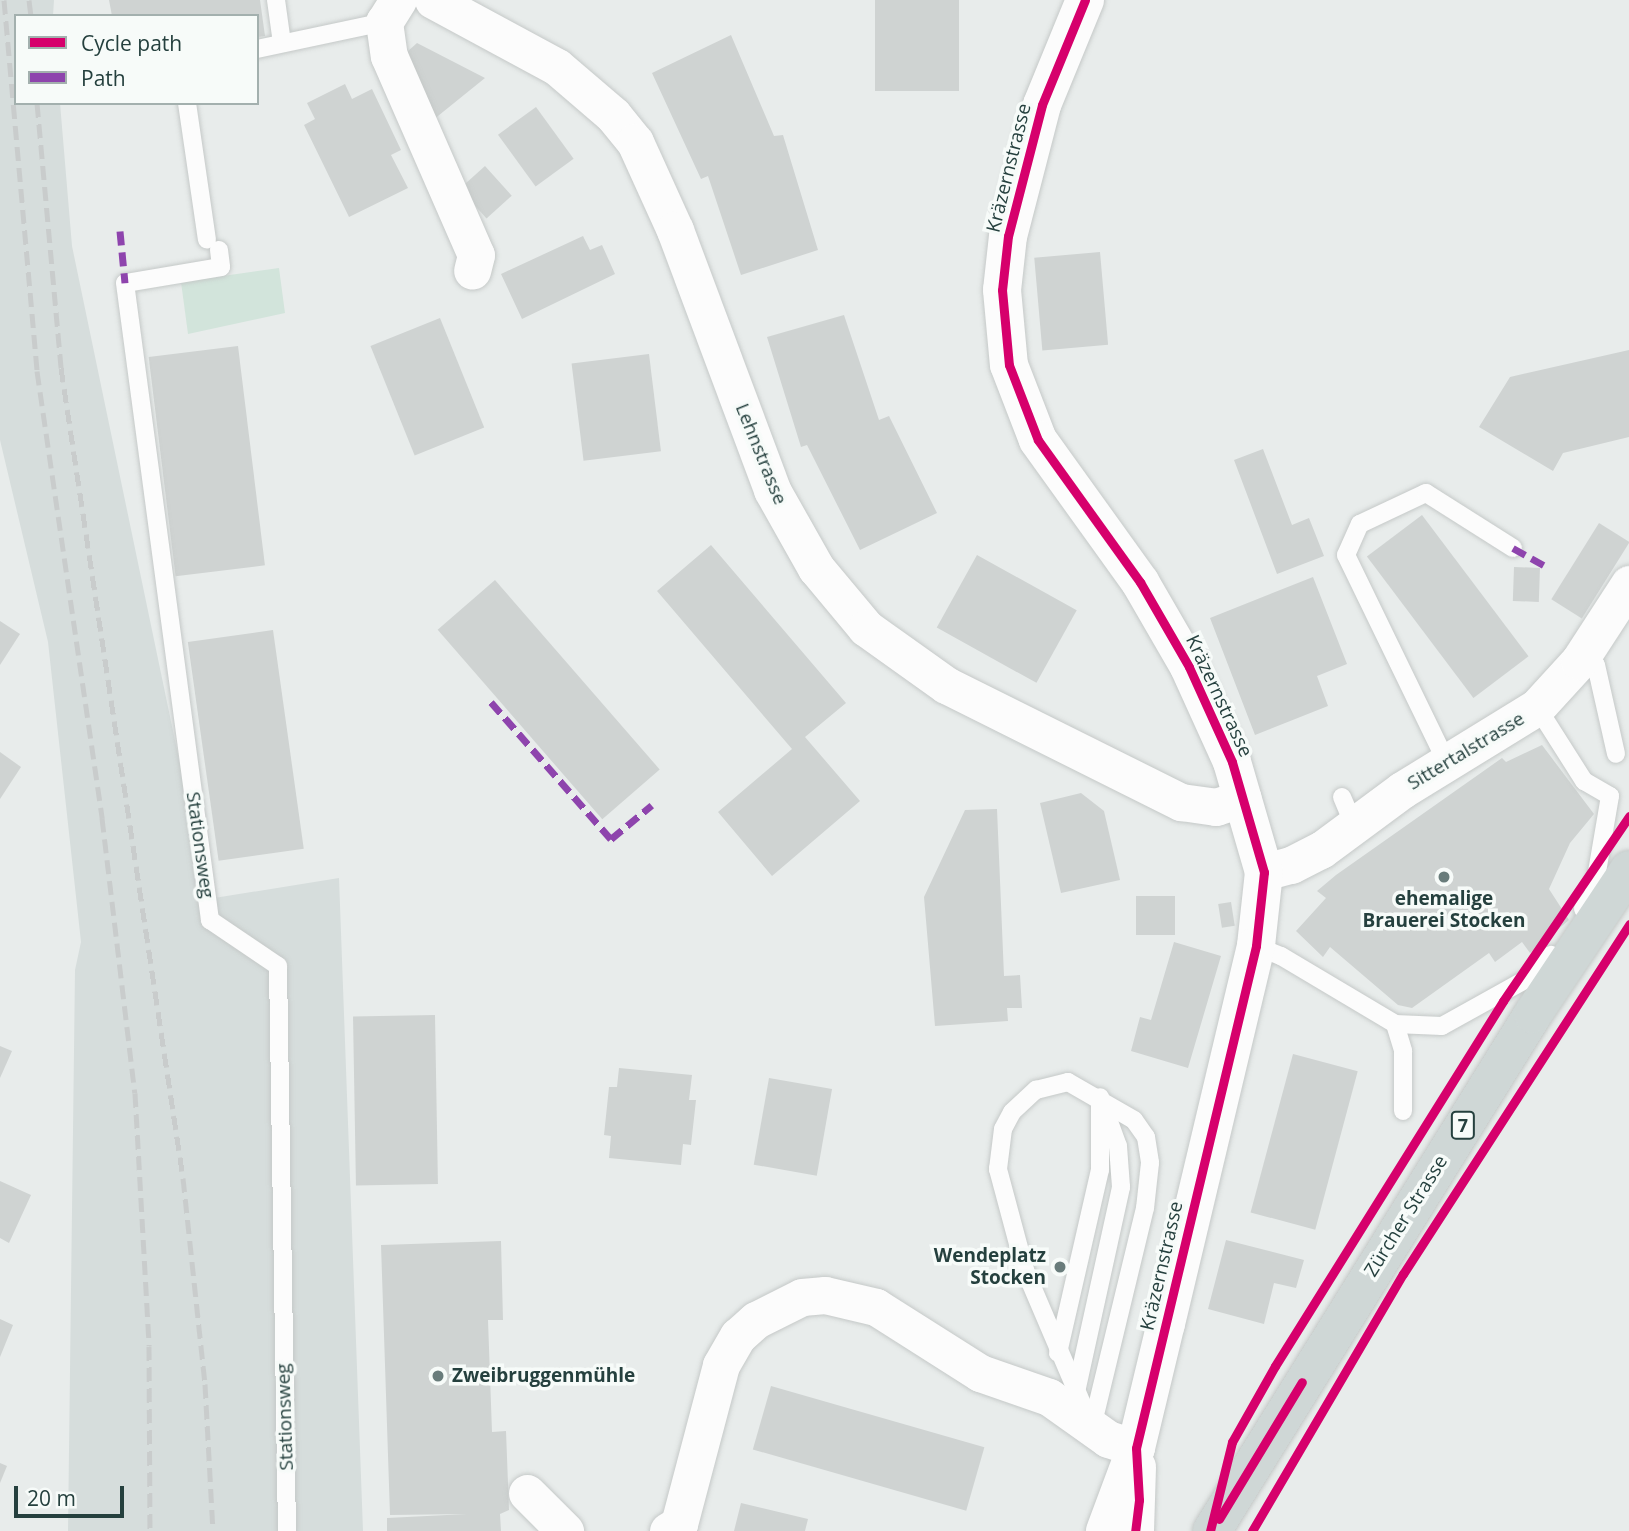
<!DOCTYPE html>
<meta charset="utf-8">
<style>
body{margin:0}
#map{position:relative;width:1629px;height:1531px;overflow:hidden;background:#e8eceb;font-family:"Open Sans",sans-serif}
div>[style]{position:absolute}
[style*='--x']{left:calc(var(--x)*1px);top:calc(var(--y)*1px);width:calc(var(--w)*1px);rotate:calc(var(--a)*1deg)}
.built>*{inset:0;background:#d6dddc}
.green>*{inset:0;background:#d2e4db}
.building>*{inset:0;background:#cfd3d2;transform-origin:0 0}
.roads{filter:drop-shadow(0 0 2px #c5c9c8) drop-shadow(0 0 2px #c5c9c8)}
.service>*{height:18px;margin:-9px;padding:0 9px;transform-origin:9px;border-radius:9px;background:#fcfcfc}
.minor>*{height:37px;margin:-18.5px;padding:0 18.5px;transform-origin:18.5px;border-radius:18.5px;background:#fcfcfc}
.tertiary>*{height:38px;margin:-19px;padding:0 19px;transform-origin:19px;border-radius:19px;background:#fcfcfc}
.primary>*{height:38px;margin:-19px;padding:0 19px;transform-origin:19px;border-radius:19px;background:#cfd7d6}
.rail>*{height:5px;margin-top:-2.5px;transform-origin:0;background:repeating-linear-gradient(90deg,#c9cccc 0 14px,transparent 0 21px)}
.quiet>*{height:7px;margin-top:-3.5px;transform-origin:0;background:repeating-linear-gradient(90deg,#8e44ad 0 14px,transparent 0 21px)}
.cycleway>*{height:9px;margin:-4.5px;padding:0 4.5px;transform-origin:4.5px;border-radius:4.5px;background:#d6006c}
.dots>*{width:19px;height:19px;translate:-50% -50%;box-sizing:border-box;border:4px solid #f7fbf9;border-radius:50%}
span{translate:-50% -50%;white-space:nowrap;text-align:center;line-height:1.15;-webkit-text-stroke:7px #f7fbf9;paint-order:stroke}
.shield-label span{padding:2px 5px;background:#f7fbf9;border:2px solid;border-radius:5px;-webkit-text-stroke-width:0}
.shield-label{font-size:18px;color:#25403e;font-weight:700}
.street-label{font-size:19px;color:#25403e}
.poi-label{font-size:19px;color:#25403e;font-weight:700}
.right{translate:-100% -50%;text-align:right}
.left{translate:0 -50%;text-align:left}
.legend{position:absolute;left:14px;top:14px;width:245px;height:91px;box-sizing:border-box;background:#f7fbf9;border:2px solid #a3b0ae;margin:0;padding:9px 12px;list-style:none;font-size:21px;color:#25403e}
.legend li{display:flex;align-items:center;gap:14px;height:35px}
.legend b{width:35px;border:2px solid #a3b0ae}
.scale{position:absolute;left:14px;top:1486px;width:110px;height:32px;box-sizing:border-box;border:4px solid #25403e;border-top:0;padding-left:9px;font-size:21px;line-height:24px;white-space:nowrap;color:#25403e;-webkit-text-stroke:5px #f7fbf9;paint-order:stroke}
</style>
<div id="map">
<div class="built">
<i style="clip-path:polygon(0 0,54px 0,53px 16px,16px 16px,16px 103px,60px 103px,72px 246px,208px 899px,339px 878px,363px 1531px,68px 1531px,75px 970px,81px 942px,48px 642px,0 440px)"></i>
</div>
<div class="green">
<i style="clip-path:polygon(279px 268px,285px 313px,188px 334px,181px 282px)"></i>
</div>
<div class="building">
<i style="clip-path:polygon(109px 0,260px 0,265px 36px,257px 37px,257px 16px,112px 16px)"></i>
<i style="left:875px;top:0;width:84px;height:91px"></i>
<i style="clip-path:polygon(731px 35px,774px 136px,783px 135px,818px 250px,741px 275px,708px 176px,701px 179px,652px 73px)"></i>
<i style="clip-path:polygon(417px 43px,485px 78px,433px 120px,407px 52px)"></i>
<i style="clip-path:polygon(345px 84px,352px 99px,372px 89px,401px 150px,391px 155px,408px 188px,349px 217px,304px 125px,315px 119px,307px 103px)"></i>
<i style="left:536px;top:107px;width:64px;height:47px;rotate:54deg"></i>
<i style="left:485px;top:166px;width:40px;height:34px;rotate:48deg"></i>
<i style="clip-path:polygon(583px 236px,590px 250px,602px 245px,615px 274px,522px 319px,501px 274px)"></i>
<i style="left:1100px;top:252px;width:93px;height:66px;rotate:85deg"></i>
<i style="clip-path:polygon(844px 315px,879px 420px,889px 416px,937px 513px,860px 550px,807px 445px,801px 447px,767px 337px)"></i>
<i style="left:440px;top:318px;width:118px;height:75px;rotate:68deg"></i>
<i style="left:238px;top:346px;width:221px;height:90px;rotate:83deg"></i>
<i style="clip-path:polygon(1629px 350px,1629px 437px,1563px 453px,1553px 471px,1479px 427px,1510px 377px)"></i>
<i style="left:649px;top:354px;width:98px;height:78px;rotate:83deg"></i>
<i style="clip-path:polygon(1263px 449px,1292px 525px,1309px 518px,1324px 556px,1277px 574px,1234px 460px)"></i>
<i style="left:1422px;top:515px;width:177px;height:69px;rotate:53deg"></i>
<i style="left:1599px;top:523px;width:36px;height:90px;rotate:32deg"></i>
<i style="clip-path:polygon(711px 545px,846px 703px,805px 737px,860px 801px,772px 876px,718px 812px,792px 749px,657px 591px)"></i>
<i style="left:977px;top:555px;width:114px;height:83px;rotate:29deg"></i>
<i style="left:1514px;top:567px;width:26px;height:34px;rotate:2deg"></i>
<i style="clip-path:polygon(1313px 577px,1347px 664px,1317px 676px,1328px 706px,1255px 735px,1210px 618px)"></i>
<i style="left:495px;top:580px;width:251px;height:76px;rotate:49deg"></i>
<i style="clip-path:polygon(0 621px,20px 634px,0 665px)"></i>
<i style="left:273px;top:630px;width:221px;height:86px;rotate:82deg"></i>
<i style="clip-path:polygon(1542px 745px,1594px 814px,1570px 843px,1549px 889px,1569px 920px,1530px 953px,1522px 942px,1495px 962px,1489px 953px,1412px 1008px,1398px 1005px,1330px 947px,1323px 957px,1296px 931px,1326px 898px,1317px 891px,1336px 875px,1502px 758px,1506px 762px)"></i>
<i style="clip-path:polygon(0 752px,21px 767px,0 799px)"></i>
<i style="clip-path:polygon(1081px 793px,1104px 811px,1120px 880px,1061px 893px,1040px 803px)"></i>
<i style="clip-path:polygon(997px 809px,1004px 976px,1020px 975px,1022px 1008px,1007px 1008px,1008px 1021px,935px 1026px,924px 897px,965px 810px)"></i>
<i style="left:1175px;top:896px;width:39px;height:39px;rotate:90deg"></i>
<i style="left:1231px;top:902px;width:24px;height:13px;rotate:81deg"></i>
<i style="clip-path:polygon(1174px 942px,1221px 956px,1188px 1068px,1131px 1051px,1140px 1017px,1151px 1020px)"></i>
<i style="left:435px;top:1015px;width:169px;height:82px;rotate:89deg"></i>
<i style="clip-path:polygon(0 1046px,12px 1051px,0 1078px)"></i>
<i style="left:1293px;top:1054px;width:67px;height:164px;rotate:15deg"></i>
<i style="clip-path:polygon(619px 1068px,692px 1075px,689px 1100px,696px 1100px,691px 1145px,683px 1144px,681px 1165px,609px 1158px,611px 1136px,604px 1135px,609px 1087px,617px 1087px)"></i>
<i style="left:769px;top:1078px;width:64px;height:88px;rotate:10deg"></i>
<i style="clip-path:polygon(0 1181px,31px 1195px,9px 1243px,0 1238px)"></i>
<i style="clip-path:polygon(1226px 1240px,1304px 1260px,1296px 1288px,1274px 1283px,1264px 1324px,1208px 1309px)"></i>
<i style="clip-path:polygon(501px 1241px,503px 1320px,488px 1320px,492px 1432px,506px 1431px,509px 1510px,500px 1514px,501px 1531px,387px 1531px,387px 1518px,467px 1514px,390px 1515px,381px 1245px)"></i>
<i style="clip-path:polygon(0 1319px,13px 1325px,0 1357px)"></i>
<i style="left:771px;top:1386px;width:222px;height:66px;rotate:16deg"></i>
<i style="clip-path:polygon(0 1463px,7px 1466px,0 1483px)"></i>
<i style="clip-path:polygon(741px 1503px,808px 1519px,805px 1531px,734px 1531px)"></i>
</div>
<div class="roads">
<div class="service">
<i style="--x:276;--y:0;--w:43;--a:82.1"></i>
<i style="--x:257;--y:49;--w:130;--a:-12"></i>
<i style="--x:187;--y:103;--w:138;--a:81.7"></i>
<i style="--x:219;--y:250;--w:17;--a:83"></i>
<i style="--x:221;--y:267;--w:97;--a:170.5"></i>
<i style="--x:125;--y:283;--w:643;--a:82.4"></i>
<i style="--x:210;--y:920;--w:82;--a:34.1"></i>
<i style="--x:278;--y:966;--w:565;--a:89.09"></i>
<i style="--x:1584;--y:654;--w:16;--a:43"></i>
<i style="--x:1596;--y:665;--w:91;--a:77.3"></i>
<i style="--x:1537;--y:707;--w:88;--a:57.6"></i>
<i style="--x:1584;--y:781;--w:30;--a:30"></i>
<i style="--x:1610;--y:796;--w:100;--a:99.7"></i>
<i style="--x:1593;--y:895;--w:17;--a:126"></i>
<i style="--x:1446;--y:761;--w:229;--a:-115.9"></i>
<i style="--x:1346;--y:555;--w:34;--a:-66"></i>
<i style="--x:1360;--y:524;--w:73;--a:-25.2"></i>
<i style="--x:1426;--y:493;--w:103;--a:32.3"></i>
<i style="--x:1342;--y:797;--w:30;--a:67"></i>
<i style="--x:1256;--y:946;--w:27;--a:22"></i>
<i style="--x:1281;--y:956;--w:133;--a:30.8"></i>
<i style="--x:1395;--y:1024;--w:47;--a:2.4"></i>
<i style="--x:1442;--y:1026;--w:111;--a:-29.1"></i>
<i style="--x:1539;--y:972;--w:21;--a:-55"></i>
<i style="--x:1395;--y:1024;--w:28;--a:73"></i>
<i style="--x:1403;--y:1051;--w:60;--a:90"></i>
<i style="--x:1068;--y:1082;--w:76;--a:29.9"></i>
<i style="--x:1134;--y:1120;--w:21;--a:55"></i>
<i style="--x:1146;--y:1137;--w:26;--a:81"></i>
<i style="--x:1150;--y:1163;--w:45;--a:96.3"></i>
<i style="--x:1145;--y:1208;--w:225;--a:103.6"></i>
<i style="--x:1092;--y:1427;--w:171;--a:-113.1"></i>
<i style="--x:1025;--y:1270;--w:105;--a:-105"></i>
<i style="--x:998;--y:1169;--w:40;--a:-82.9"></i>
<i style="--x:1003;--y:1129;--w:19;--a:-62"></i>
<i style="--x:1012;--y:1112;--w:33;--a:-43"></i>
<i style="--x:1036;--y:1090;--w:33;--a:-14"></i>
<i style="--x:1058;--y:1353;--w:188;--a:-77.1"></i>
<i style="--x:1100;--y:1170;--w:66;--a:-90"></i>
<i style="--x:1076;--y:1392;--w:210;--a:-77.6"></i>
<i style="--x:1121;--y:1187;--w:41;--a:-94.2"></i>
<i style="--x:1118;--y:1146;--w:52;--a:-110.2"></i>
</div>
<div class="minor">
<i style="--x:398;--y:0;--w:26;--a:122"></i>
<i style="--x:384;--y:22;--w:34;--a:82"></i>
<i style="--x:389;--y:56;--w:217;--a:66.4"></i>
<i style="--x:476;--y:255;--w:16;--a:104"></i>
<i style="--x:433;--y:0;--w:141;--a:28.4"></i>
<i style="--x:557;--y:67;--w:74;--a:40.6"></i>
<i style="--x:613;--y:115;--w:35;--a:51"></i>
<i style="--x:635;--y:142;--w:97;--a:65.6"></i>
<i style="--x:675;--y:230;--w:278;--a:69.5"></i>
<i style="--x:772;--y:490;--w:90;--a:60.6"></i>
<i style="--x:816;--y:568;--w:78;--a:50.2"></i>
<i style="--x:866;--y:628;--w:98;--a:35.5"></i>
<i style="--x:946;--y:685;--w:263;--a:26.5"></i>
<i style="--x:1181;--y:802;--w:35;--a:8"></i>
<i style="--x:1216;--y:807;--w:28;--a:-19"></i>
<i style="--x:1264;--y:872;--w:28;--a:-15"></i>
<i style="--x:1291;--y:865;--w:34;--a:-27"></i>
<i style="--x:1321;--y:850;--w:101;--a:-36.5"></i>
<i style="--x:1402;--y:790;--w:158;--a:-31.6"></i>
<i style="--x:1537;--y:707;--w:62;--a:-47.6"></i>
<i style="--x:1579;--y:661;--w:92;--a:-57"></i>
<i style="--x:527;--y:1493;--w:54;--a:45"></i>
<i style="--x:668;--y:1531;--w:13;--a:-32"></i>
<i style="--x:679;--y:1524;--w:164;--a:-75.2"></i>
<i style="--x:721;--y:1365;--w:34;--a:-60"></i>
<i style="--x:738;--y:1336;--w:24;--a:-42"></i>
<i style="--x:756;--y:1320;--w:51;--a:-26.6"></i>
<i style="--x:802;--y:1297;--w:23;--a:-5"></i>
<i style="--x:825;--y:1295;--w:52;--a:13.2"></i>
<i style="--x:876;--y:1307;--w:123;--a:32.4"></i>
<i style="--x:980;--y:1373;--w:73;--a:19.2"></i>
<i style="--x:1049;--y:1397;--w:72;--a:35.4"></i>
<i style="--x:1108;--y:1439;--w:29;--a:18"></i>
</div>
<div class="tertiary">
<i style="--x:1085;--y:0;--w:113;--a:112.3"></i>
<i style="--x:1042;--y:105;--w:135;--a:104.5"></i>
<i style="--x:1008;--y:236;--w:54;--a:96.3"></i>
<i style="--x:1002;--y:290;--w:75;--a:84.7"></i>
<i style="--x:1009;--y:365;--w:80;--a:68.9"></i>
<i style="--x:1038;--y:440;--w:175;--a:54.3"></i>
<i style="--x:1140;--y:582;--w:98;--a:60"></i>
<i style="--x:1189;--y:667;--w:104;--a:65.6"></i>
<i style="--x:1232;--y:762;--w:115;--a:73.8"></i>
<i style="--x:1264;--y:872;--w:74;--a:96.2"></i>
<i style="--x:1256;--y:946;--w:388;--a:103.4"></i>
<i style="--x:1166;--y:1323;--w:129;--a:103.5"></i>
<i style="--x:1136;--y:1448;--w:89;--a:110.5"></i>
<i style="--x:1135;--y:1531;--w:64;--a:-88.2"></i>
</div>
<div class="primary">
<i style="--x:1212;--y:1531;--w:609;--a:-58.16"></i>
<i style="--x:1533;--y:1014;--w:173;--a:-56.3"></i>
</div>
</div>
<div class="rail">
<i style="--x:4;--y:0;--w:372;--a:84.9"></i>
<i style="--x:37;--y:371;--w:452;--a:81.7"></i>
<i style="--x:102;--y:818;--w:277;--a:83.2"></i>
<i style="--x:135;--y:1093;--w:253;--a:86.8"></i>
<i style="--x:149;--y:1346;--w:185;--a:89.7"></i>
<i style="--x:29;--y:0;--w:16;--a:83"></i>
<i style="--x:37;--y:103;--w:266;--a:84.8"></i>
<i style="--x:61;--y:368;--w:819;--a:81.43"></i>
<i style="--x:183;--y:1178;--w:207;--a:83.9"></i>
<i style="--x:205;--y:1384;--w:147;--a:86.9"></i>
</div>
<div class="quiet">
<i style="--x:120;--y:231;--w:52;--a:84.5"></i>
<i style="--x:1513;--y:548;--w:37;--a:29"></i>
<i style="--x:491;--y:702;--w:182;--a:48.8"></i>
<i style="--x:611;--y:839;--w:53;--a:-39.7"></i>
</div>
<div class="cycleway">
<i style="--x:1085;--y:0;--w:113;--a:112.3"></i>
<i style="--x:1042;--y:105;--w:135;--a:104.5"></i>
<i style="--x:1008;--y:236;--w:54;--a:96.3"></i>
<i style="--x:1002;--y:290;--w:75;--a:84.7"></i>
<i style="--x:1009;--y:365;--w:80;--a:68.9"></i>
<i style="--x:1038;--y:440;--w:175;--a:54.3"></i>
<i style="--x:1140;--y:582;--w:98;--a:60"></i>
<i style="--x:1189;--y:667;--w:104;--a:65.6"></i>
<i style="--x:1232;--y:762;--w:115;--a:73.8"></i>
<i style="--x:1264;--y:872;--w:74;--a:96.2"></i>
<i style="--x:1256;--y:946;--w:516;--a:103.44"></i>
<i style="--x:1136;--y:1448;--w:52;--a:86.7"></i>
<i style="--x:1139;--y:1500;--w:31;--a:97"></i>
<i style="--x:1219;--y:1519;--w:160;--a:-58.8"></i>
<i style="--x:1210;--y:1531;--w:92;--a:-76.1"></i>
<i style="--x:1232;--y:1442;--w:87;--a:-60.5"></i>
<i style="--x:1275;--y:1366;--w:430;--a:-58"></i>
<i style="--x:1503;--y:1001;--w:224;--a:-55.7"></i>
<i style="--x:1252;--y:1531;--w:298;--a:-59.6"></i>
<i style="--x:1403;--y:1274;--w:417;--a:-57.1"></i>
</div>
<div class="dots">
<i style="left:1444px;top:877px;background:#697c7b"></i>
<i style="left:1060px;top:1267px;background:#697c7b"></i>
<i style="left:438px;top:1376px;background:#697c7b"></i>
</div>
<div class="shield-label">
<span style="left:1463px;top:1125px">7</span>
</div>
<div class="street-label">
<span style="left:1009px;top:168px;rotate:-76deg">Kräzernstrasse</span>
<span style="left:761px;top:454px;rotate:68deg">Lehnstrasse</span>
<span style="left:1219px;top:696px;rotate:65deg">Kräzernstrasse</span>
<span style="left:1466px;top:751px;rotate:-31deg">Sittertalstrasse</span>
<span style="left:200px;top:845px;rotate:82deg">Stationsweg</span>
<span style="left:1406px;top:1216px;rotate:-58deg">Zürcher Strasse</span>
<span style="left:1162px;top:1266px;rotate:-77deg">Kräzernstrasse</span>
<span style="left:285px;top:1417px;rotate:-92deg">Stationsweg</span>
</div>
<div class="poi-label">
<span style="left:1444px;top:910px">ehemalige<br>Brauerei Stocken</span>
<span class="right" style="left:1046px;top:1267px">Wendeplatz<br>Stocken</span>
<span class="left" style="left:452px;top:1376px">Zweibruggenmühle</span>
</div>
<ul class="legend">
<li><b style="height:9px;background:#d6006c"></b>Cycle path</li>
<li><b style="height:9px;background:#8e44ad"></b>Path</li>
</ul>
<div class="scale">20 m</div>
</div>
